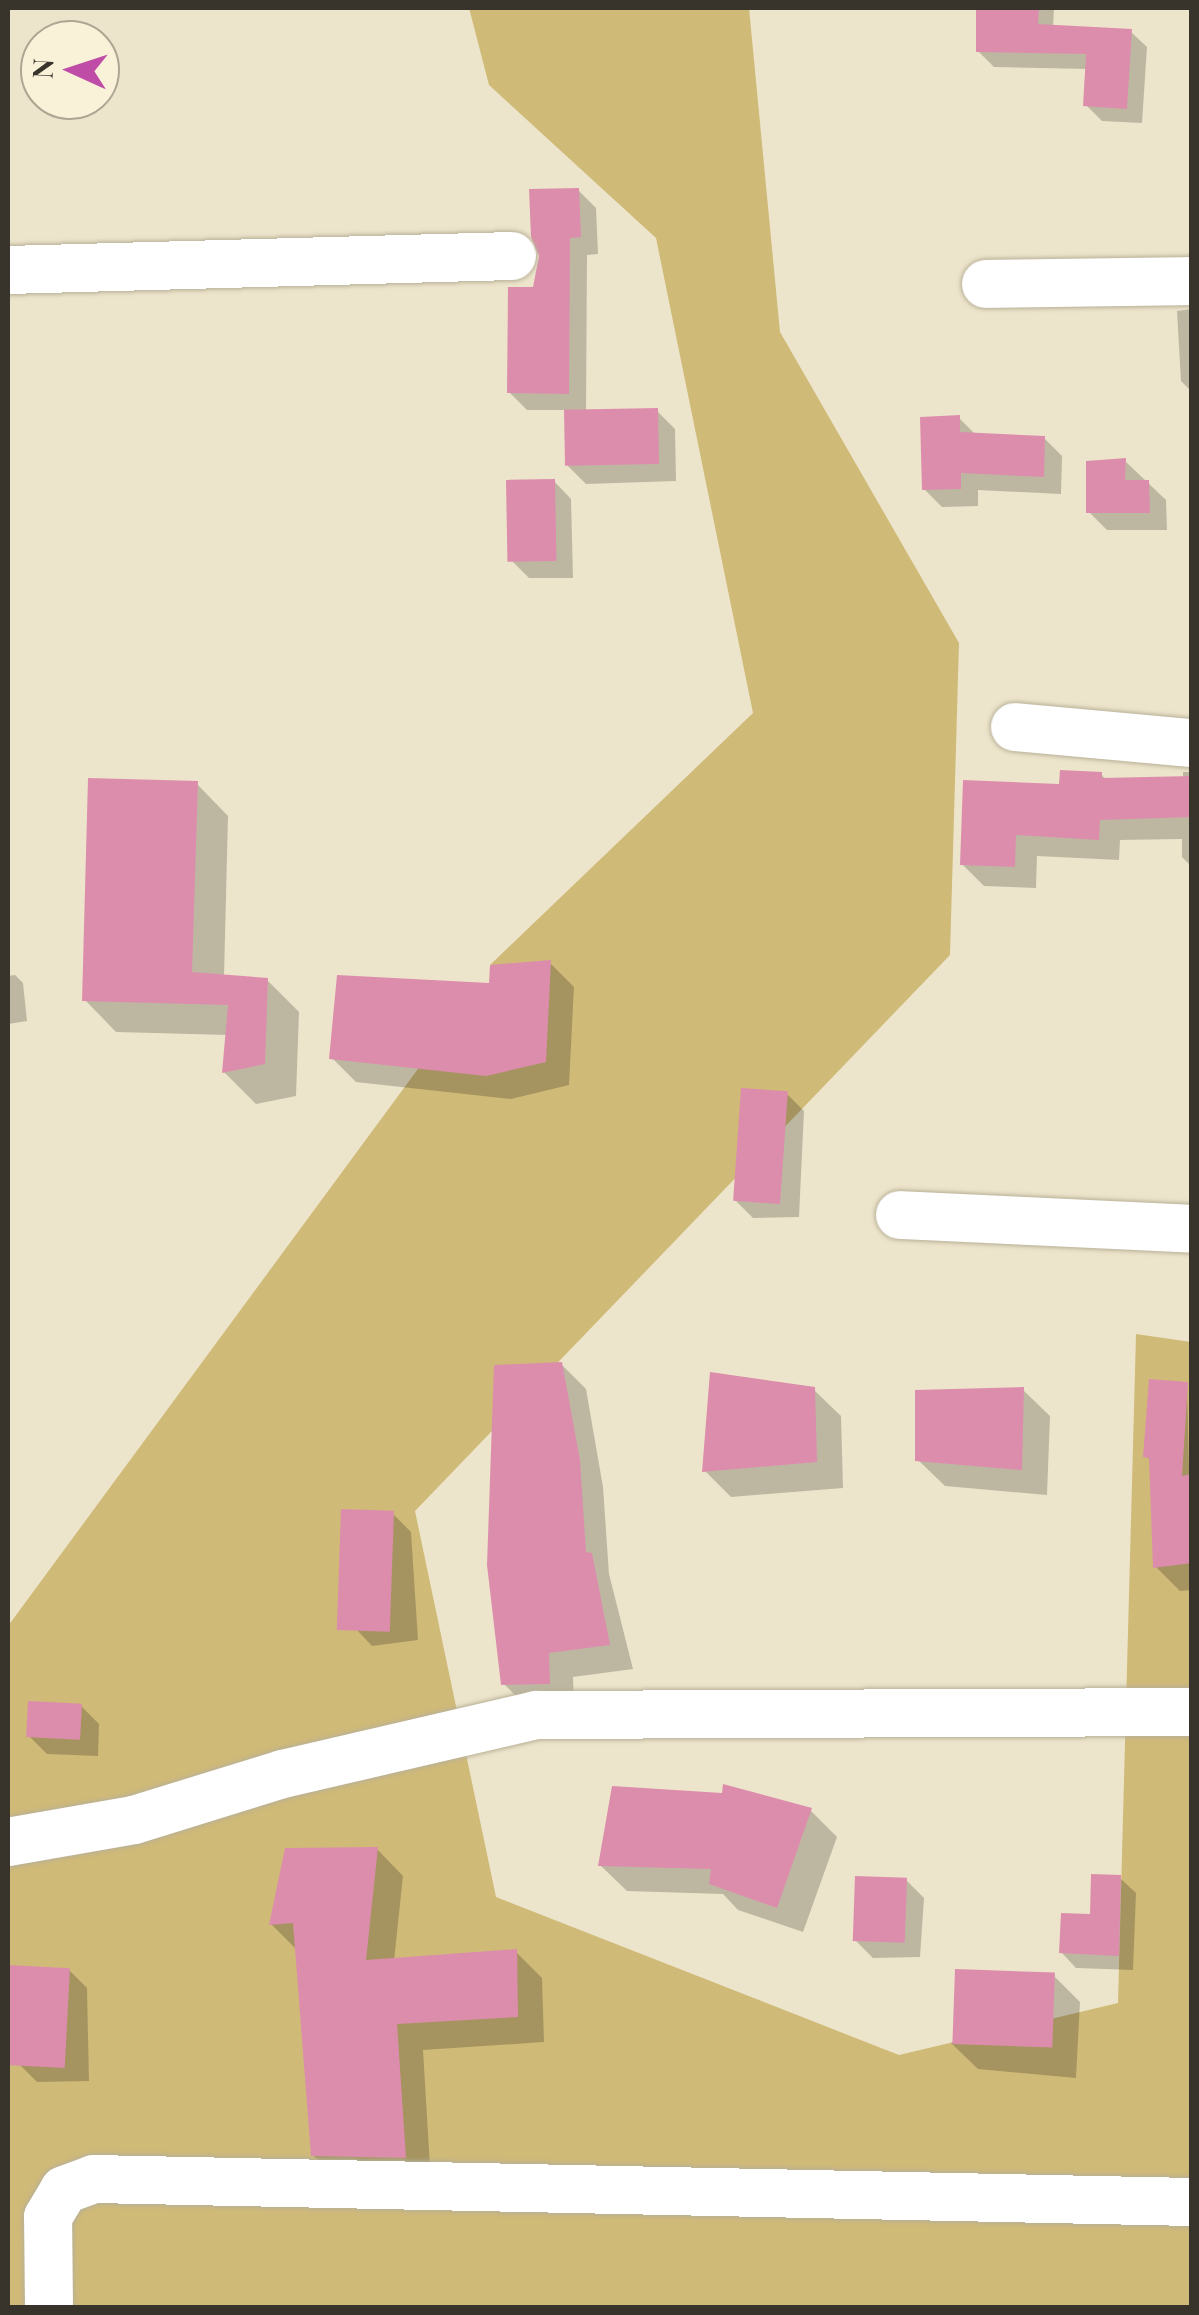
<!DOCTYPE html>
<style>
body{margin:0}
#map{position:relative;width:1199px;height:2315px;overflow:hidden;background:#ede5cb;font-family:"Playfair Display",serif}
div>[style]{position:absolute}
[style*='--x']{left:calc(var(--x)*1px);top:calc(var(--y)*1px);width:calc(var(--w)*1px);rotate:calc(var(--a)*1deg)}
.green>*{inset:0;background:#d0ba78}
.shadow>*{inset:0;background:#0003}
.building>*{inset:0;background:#dd8dac;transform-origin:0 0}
.roads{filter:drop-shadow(0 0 2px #b8b098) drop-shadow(0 0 2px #b8b098)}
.minor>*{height:48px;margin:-24px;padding:0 24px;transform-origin:24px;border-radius:24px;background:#fff}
span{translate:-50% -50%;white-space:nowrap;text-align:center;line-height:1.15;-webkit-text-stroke:8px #faf2d8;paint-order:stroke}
.frame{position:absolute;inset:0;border:10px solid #38342b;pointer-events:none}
.north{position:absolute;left:20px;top:20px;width:100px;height:100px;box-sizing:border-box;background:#faf2d8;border:2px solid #aca693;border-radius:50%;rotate:273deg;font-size:28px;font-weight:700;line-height:40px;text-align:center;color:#38342b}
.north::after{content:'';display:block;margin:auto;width:35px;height:45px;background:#bf4ca7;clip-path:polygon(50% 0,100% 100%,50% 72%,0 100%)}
</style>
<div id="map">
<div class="green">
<i style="clip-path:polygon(469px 8px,749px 8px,780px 332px,959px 643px,950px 955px,415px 1511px,496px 1897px,899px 2055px,1118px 2003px,1136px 1334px,1191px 1342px,1191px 2307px,8px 2307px,8px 1626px,451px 1024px,490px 983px,490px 965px,753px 713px,656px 238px,489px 85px)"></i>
</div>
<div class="shadow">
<i style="clip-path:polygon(979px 8px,1054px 8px,1053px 27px,1131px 32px,1147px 47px,1142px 123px,1102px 121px,1086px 105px,1088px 69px,994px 67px,978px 51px)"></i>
<i style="clip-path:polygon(578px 190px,596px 208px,598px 254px,587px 255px,586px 413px,657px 411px,675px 429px,676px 481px,586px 484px,568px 466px,566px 410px,527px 410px,509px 392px,535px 290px)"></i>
<i style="clip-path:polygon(1192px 309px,1192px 392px,1181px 381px,1177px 311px)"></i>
<i style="clip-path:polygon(959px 418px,976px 435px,1044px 438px,1062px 456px,1061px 494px,978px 490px,978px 506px,942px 507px,924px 489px)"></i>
<i style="clip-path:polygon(1125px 461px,1166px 500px,1167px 530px,1107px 530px,1089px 512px)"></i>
<i style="clip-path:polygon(554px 481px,571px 499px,573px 578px,529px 578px,511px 560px)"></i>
<i style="clip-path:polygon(1183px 772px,1192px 772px,1192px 867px,1182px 857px,1182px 839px,1120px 840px,1119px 860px,1037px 856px,1036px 888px,984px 886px,962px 864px,1062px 786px,1101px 774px,1107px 781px,1183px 779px)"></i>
<i style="clip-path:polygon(197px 784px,228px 816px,224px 977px,267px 980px,299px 1012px,296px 1096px,256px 1104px,224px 1072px,228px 1035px,116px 1032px,85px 1000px)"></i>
<i style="clip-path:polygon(550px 963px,574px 987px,569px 1085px,511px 1099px,356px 1082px,332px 1058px)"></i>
<i style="clip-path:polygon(15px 975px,23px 983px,27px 1021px,8px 1024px,8px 976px)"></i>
<i style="clip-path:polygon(786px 1093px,804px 1111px,799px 1217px,753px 1218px,735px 1200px)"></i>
<i style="clip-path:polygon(561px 1364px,586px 1389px,603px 1487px,609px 1574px,633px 1669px,573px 1677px,574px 1707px,528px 1708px,504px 1684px)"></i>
<i style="clip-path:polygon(1187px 1384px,1192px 1590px,1180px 1591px,1156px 1567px,1152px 1462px,1146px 1456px)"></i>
<i style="clip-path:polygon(814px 1390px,841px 1416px,843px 1488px,731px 1497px,705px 1471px)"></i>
<i style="clip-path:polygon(1023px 1390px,1050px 1416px,1047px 1495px,945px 1486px,918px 1460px)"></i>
<i style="clip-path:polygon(393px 1514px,411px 1532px,418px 1640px,372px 1646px,355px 1628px)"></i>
<i style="clip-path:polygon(81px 1706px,99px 1724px,98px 1756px,47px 1754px,29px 1736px)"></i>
<i style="clip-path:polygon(810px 1810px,837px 1837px,803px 1932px,738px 1910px,723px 1894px,627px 1891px,600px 1865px)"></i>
<i style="clip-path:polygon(377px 1849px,403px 1876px,394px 1961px,516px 1952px,542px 1978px,544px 2042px,423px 2050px,431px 2183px,340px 2182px,313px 2155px,298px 1951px,271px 1924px)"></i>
<i style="clip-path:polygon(1120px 1878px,1136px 1893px,1133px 1970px,1076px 1968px,1061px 1952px)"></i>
<i style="clip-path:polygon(906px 1880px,924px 1898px,920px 1957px,873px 1958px,855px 1940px)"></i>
<i style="clip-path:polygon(8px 1967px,69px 1970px,87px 1988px,89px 2081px,37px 2082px,19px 2064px)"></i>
<i style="clip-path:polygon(1054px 1976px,1080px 2002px,1076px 2078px,978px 2069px,951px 2043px)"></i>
</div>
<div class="building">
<i style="clip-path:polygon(976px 8px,1039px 8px,1038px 24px,1132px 29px,1127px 109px,1083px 106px,1086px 54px,976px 52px)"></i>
<i style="clip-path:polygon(579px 188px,581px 237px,570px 238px,569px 394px,507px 393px,508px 287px,533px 287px,539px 256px,531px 237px,529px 189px)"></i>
<i style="left:658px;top:408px;width:56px;height:94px;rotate:89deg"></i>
<i style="clip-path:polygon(960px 415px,960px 432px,1045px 436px,1044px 477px,961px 473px,961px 489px,922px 490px,920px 417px)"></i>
<i style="clip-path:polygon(1126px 458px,1125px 480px,1149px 480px,1150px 513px,1086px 513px,1086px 461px)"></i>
<i style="left:555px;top:479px;width:82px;height:49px;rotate:89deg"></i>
<i style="clip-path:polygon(1060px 770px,1102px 772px,1102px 778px,1192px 776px,1192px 817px,1100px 820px,1099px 840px,1016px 835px,1015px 867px,960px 865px,963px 780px,1059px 784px)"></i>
<i style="clip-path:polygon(88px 778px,198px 781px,192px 972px,268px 978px,265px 1064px,222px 1073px,228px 1005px,82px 1001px)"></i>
<i style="clip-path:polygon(551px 960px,546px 1062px,486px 1076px,329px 1059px,337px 975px,489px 983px,490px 965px)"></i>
<i style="left:741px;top:1088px;width:47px;height:113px;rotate:4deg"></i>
<i style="clip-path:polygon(562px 1362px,580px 1460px,586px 1552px,592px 1553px,610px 1645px,549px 1653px,550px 1684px,501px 1685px,487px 1565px,494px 1365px)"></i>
<i style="clip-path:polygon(710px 1372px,815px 1387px,817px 1462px,702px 1472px)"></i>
<i style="clip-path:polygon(1149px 1379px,1188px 1382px,1182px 1476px,1192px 1474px,1192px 1563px,1153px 1568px,1149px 1458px,1143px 1457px)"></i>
<i style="clip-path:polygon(1024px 1387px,1022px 1470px,915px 1461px,915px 1390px)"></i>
<i style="left:341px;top:1509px;width:53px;height:121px;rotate:2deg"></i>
<i style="left:28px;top:1701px;width:54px;height:36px;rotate:3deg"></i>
<i style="clip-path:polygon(723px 1784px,812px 1808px,777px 1908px,709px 1884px,711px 1869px,598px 1866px,612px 1786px,722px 1793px)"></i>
<i style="clip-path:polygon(378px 1847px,366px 1960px,517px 1949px,518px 2017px,397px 2024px,406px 2158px,311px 2156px,293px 1923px,269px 1925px,285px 1848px)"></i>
<i style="clip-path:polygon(1091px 1874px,1121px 1875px,1119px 1956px,1059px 1953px,1061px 1913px,1090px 1914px)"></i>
<i style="left:855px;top:1876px;width:52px;height:65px;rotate:2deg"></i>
<i style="left:8px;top:1965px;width:62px;height:100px;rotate:3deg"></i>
<i style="left:955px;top:1969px;width:100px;height:75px;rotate:2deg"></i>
</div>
<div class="roads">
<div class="minor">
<i style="--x:8;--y:270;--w:504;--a:-1.59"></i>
<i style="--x:986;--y:284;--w:206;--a:-0.8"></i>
<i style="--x:1015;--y:727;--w:178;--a:5.2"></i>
<i style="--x:900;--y:1215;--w:292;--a:2.7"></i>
<i style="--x:8;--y:1842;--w:128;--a:-9.9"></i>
<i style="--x:134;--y:1820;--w:156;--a:-17.2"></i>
<i style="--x:283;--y:1774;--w:260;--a:-13.1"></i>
<i style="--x:536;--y:1715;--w:656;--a:-0.26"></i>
<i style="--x:49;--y:2308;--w:91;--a:-90.6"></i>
<i style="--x:48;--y:2217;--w:31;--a:-59"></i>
<i style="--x:64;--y:2190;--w:32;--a:-20"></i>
<i style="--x:94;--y:2179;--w:1098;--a:1.2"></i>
</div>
</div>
<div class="frame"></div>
<div class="north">N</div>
</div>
